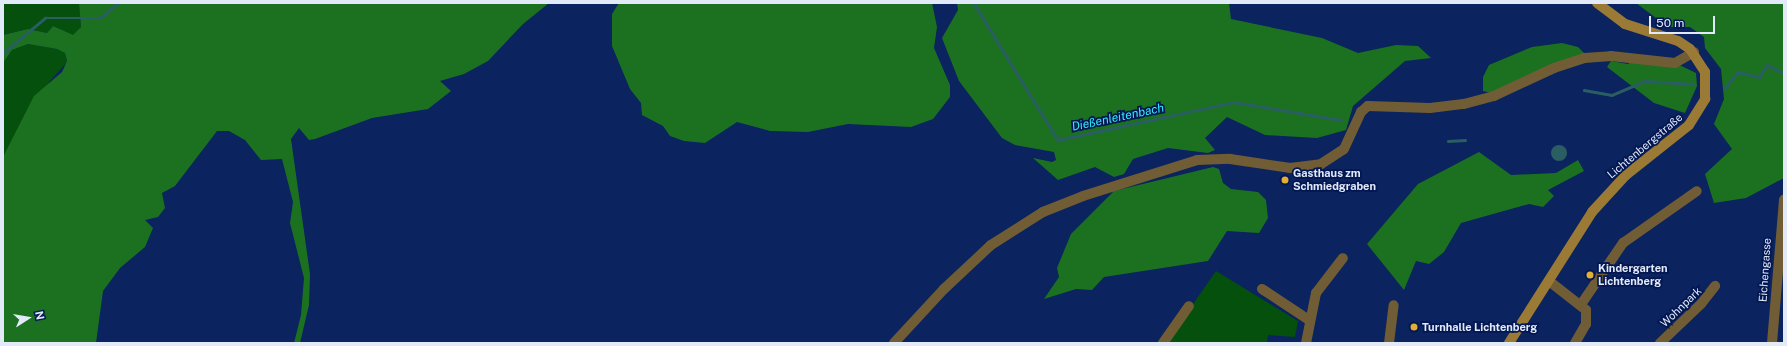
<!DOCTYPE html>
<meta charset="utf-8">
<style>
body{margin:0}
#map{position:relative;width:1787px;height:346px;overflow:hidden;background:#0b235e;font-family:"Public Sans",sans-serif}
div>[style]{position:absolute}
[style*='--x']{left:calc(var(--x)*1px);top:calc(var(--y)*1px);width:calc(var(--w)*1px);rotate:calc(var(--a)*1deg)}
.green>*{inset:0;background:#05500d}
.forest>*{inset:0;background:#1c7121}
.water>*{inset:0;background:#2a5e63}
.round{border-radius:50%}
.stream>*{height:2.5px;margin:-1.25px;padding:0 1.25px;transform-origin:1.25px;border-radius:1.25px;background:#2a5e63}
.street>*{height:10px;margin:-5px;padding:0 5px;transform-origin:5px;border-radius:5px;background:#715d35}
.secondary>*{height:10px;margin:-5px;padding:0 5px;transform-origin:5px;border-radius:5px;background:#9a7a35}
.dots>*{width:11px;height:11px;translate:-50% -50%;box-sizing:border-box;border:2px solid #031752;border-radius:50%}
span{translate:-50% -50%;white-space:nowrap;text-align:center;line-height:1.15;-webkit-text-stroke:3.5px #031752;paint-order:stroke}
.street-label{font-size:11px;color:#e2eaf9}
.poi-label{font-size:11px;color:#e2eaf9;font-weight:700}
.left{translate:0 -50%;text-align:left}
.water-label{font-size:12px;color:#37e9f8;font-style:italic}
.frame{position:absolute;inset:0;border:4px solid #e2eaf9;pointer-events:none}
.north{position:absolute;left:8px;top:298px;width:40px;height:40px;-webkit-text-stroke:3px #031752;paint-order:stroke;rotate:78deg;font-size:11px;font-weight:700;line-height:16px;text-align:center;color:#e2eaf9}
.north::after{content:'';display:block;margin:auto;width:14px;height:18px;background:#e2eaf9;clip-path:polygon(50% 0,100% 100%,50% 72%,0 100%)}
.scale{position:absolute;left:1649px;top:16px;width:66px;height:18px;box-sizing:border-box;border:2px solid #e2eaf9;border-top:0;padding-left:5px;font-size:12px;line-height:14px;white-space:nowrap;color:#e2eaf9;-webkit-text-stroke:3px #031752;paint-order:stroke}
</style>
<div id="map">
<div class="green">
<i style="clip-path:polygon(3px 3px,79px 3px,81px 27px,73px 36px,53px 26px,47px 33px,28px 29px,3px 35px)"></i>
<i style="clip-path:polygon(28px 44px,57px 49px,65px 53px,67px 62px,50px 81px,3px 157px,3px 63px,12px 50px)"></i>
<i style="clip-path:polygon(1216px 271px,1298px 321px,1295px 337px,1268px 335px,1267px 343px,1166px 343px)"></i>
</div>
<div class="forest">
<i style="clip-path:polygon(79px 3px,549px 3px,523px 24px,488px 61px,464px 74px,440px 81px,451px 91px,428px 109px,372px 118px,315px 139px,309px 140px,299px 128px,291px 139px,310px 274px,309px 305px,300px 343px,294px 343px,301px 315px,304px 278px,290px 223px,293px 202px,282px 159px,261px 160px,245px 140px,229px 131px,217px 131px,175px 186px,162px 193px,165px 208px,158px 217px,145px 220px,153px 228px,145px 247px,120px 268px,103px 291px,96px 343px,3px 343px,3px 157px,34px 96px,62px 72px,67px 61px,65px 53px,57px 49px,28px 44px,12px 50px,3px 63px,3px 35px,28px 29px,47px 33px,53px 26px,73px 35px,81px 27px)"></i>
<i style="clip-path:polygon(619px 3px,932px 3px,937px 27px,934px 48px,950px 85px,950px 97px,933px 119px,911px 127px,848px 124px,808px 132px,770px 131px,737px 122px,705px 143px,684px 141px,670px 136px,663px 126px,642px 115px,641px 103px,630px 89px,612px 46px,612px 14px)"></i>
<i style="clip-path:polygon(957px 3px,1229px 3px,1231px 19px,1322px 38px,1358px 53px,1396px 45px,1418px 46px,1431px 58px,1405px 61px,1353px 106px,1346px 130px,1317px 138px,1265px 135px,1227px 117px,1205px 138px,1215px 150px,1208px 153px,1168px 148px,1133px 159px,1124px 174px,1114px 177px,1095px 167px,1058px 180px,1033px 158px,1052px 162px,1056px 160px,1054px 152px,1015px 145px,1002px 138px,959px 81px,942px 38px,958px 10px)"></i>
<i style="clip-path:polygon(1636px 3px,1784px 3px,1784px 178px,1746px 198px,1714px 203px,1705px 174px,1732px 149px,1714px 124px,1724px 99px,1721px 69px,1705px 48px,1704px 37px,1690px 27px,1668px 27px)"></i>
<i style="clip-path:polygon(1562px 43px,1578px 47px,1584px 53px,1492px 93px,1483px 91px,1483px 77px,1489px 65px,1532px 47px)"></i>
<i style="clip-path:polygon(1641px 55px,1667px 59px,1696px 73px,1697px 86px,1685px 113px,1654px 103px,1607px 67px,1611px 61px,1628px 64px)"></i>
<i style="clip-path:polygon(1479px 152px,1511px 175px,1556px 173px,1578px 160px,1584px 171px,1548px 190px,1554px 196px,1543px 207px,1529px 204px,1461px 223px,1444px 252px,1429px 264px,1416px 261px,1404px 290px,1367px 244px,1418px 184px)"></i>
<i style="clip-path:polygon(1213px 167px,1219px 169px,1223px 183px,1231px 189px,1258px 192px,1266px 200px,1268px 218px,1259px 233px,1227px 231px,1208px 261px,1104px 277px,1092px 290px,1076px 289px,1044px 299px,1059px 277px,1057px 268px,1071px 234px,1114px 191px)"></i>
</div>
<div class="water">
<i class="round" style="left:1551px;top:145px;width:16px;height:16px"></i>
</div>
<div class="stream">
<i style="--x:974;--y:3;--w:161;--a:58.5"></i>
<i style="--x:1058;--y:140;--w:180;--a:-12.2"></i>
<i style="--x:1234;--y:102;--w:109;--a:9.5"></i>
<i style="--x:3;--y:53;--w:55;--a:-39.8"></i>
<i style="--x:45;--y:18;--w:55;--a:0"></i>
<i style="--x:100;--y:18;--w:23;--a:-40"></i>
<i style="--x:1725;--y:88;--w:21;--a:-51"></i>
<i style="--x:1738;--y:72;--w:22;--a:13"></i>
<i style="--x:1759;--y:77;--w:14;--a:-56"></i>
<i style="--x:1767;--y:65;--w:19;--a:25"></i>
<i style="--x:1584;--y:90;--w:28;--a:10"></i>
<i style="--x:1612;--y:95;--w:36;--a:-23"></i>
<i style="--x:1645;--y:81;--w:49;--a:3.5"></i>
<i style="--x:1448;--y:141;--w:17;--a:-3"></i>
</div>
<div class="street">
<i style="--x:1549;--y:281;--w:47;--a:38.1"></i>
<i style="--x:1586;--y:310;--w:14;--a:90"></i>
<i style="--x:1586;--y:324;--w:22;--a:120"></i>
<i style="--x:1262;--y:289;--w:56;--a:33.4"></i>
<i style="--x:1582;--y:303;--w:73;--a:-55.7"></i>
<i style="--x:1623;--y:243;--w:90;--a:-35.1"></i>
<i style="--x:894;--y:343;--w:74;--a:-47.2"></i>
<i style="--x:944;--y:289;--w:64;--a:-43.1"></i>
<i style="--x:991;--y:245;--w:62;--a:-32.4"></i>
<i style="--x:1043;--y:212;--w:43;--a:-21.8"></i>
<i style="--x:1083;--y:196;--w:120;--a:-17.5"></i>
<i style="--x:1197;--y:160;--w:33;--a:-2"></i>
<i style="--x:1230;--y:159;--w:61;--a:8.5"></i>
<i style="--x:1290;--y:168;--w:31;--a:-7"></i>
<i style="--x:1321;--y:164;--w:27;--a:-33"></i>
<i style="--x:1344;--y:149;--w:41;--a:-65.3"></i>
<i style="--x:1361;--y:112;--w:9;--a:-41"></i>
<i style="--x:1368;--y:106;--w:62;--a:1.8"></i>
<i style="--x:1430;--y:108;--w:34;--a:-7"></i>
<i style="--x:1464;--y:104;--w:31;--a:-15"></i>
<i style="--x:1494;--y:96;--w:66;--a:-25"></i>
<i style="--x:1554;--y:68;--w:32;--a:-18"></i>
<i style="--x:1584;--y:58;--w:27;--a:-4"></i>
<i style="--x:1611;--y:56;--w:64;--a:6.2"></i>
<i style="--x:1675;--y:63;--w:22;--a:-30"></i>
<i style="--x:1163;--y:343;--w:45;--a:-54.9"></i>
<i style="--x:1306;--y:343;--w:51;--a:-78.7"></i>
<i style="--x:1316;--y:293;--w:44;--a:-52.4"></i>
<i style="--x:1389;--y:343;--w:38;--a:-83"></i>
<i style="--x:1660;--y:343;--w:57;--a:-43.6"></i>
<i style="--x:1701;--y:304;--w:23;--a:-52"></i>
<i style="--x:1772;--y:343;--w:144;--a:-85.2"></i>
</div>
<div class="secondary">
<i style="--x:1509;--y:343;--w:155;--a:-57.6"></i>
<i style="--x:1592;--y:212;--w:50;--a:-47.4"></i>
<i style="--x:1626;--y:175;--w:80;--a:-38.4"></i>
<i style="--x:1689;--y:125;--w:31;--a:-58"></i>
<i style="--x:1705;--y:99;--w:27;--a:-90"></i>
<i style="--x:1705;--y:72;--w:27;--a:-123"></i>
<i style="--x:1690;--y:49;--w:14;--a:-146"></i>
<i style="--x:1678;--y:41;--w:56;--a:-162.2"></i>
<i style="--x:1625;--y:24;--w:35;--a:-143"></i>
</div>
<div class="dots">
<i style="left:1285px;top:180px;background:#e3ae34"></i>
<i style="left:1590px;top:275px;background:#e3ae34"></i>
<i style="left:1414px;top:327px;background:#e3ae34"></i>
</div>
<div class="street-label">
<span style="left:1645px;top:146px;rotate:-40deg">Lichtenbergstraße</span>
<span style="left:1765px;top:270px;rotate:-86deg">Eichengasse</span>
<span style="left:1681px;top:307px;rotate:-44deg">Wohnpark</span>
</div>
<div class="poi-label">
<span class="left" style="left:1293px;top:180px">Gasthaus zm<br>Schmiedgraben</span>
<span class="left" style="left:1598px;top:275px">Kindergarten<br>Lichtenberg</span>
<span class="left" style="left:1422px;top:327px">Turnhalle Lichtenberg</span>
</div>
<div class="water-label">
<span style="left:1118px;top:118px;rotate:-12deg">Dießenleitenbach</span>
</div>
<div class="frame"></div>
<div class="north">N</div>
<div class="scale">50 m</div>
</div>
